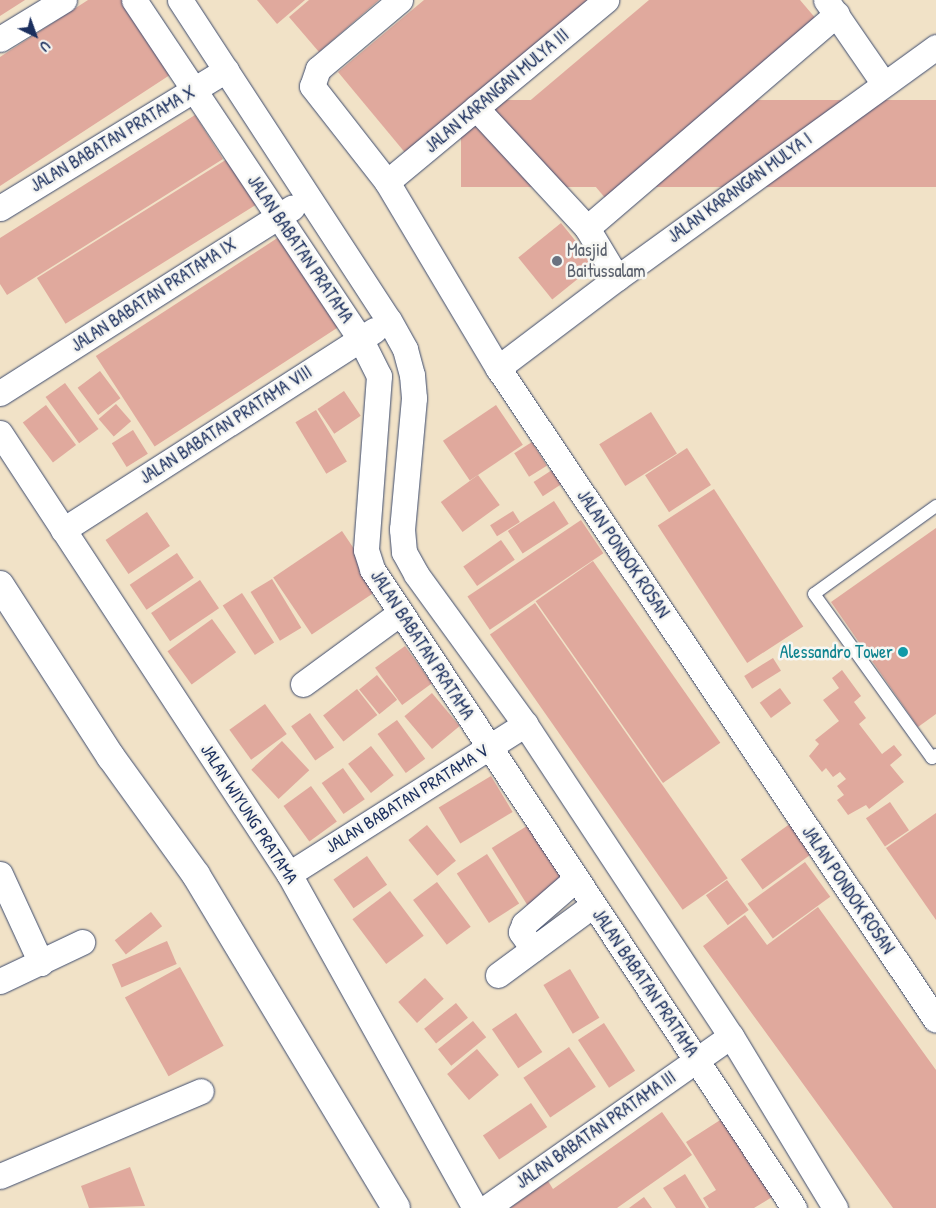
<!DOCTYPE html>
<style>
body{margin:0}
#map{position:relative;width:936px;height:1208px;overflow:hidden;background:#f1e2c7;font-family:"Patrick Hand",sans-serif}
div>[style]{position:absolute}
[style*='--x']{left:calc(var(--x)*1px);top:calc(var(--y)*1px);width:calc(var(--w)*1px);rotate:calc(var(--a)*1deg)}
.building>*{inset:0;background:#e0a99d;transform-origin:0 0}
.roads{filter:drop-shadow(0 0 1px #3b4a6e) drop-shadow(0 0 1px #3b4a6e)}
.service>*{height:12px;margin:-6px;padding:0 6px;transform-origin:6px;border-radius:6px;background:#fff}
.minor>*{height:25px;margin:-12.5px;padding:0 12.5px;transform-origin:12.5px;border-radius:12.5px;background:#fff}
.tertiary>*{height:28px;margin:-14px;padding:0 14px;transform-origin:14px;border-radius:14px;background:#fff}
.dots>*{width:14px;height:14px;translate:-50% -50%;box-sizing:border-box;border:2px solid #f6f6f2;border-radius:50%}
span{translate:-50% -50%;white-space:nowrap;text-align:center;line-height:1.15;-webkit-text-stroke:5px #f6f6f2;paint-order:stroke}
.street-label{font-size:18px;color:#1b2f5e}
.worship-label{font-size:18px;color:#5b616d}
.left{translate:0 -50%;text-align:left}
.culture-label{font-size:18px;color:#0d838f}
.right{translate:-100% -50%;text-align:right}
.north{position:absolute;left:10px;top:10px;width:50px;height:50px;-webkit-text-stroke:4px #f6f6f2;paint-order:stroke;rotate:138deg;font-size:14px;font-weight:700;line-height:20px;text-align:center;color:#1b2f5e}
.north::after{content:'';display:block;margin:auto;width:18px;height:22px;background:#1b2f5e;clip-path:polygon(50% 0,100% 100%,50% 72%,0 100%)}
</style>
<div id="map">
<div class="building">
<i style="clip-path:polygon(0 0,25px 0,0 16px)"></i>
<i style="clip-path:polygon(88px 0,130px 0,176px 71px,0 186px,0 57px)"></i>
<i style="clip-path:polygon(257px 0,305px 0,277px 24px)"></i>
<i style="clip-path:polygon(309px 0,379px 0,319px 52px,289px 17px)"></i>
<i style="clip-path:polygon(424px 0,595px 0,407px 155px,338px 72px)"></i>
<i style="clip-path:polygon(649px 0,800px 0,817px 20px,606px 199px,526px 104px)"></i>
<i style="left:936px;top:100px;width:87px;height:475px;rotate:90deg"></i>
<i style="clip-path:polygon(195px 115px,223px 159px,7px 295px,0 284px,0 238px)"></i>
<i style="left:232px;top:156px;width:54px;height:230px;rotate:58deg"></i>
<i style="left:561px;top:223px;width:54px;height:55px;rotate:51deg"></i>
<i style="left:282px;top:235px;width:108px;height:222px;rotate:57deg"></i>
<i style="left:100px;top:371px;width:34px;height:28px;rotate:53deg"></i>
<i style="left:65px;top:383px;width:57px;height:24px;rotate:54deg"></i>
<i style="left:344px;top:391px;width:30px;height:32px;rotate:56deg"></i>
<i style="left:116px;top:404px;width:23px;height:23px;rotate:49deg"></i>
<i style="left:46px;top:405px;width:50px;height:29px;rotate:53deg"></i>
<i style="left:496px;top:405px;width:48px;height:64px;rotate:56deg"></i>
<i style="left:316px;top:410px;width:60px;height:24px;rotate:59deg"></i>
<i style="left:651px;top:412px;width:49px;height:61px;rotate:58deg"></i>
<i style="left:133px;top:430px;width:28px;height:25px;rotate:58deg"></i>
<i style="left:532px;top:442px;width:28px;height:21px;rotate:58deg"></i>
<i style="left:687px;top:448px;width:44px;height:50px;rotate:57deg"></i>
<i style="left:552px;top:470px;width:17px;height:22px;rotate:57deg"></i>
<i style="left:478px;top:475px;width:37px;height:46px;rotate:54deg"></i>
<i style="left:714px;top:489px;width:164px;height:67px;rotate:57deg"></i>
<i style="left:554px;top:501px;width:27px;height:55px;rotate:57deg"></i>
<i style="left:513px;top:511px;width:13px;height:27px;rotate:58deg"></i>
<i style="left:147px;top:512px;width:41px;height:50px;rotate:56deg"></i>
<i style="left:581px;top:520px;width:40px;height:137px;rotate:56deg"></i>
<i style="clip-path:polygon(936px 528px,936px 714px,918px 727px,831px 602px)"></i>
<i style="left:342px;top:531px;width:69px;height:83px;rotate:56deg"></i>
<i style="left:501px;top:540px;width:24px;height:46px;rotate:55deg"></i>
<i style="left:177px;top:553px;width:30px;height:57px;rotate:56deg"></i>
<i style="left:593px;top:561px;width:222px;height:70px;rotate:55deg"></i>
<i style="left:272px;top:579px;width:57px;height:25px;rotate:59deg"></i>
<i style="left:200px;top:580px;width:34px;height:59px;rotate:56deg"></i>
<i style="left:242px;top:593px;width:59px;height:23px;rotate:57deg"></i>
<i style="left:535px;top:603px;width:336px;height:55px;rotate:55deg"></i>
<i style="left:212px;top:619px;width:41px;height:55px;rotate:54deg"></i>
<i style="left:405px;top:646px;width:46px;height:37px;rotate:54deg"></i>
<i style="left:773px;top:658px;width:15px;height:34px;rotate:58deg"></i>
<i style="clip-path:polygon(842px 670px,861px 696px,854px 702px,866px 718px,859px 724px,882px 754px,894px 745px,902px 755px,890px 765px,904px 782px,869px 809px,866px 805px,848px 815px,837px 800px,844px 795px,837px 786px,846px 779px,840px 772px,833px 777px,826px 768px,822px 772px,809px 756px,819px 744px,815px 740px,839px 721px,823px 700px,839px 688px,832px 678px)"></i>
<i style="left:377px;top:675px;width:32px;height:23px;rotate:51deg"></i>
<i style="left:780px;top:688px;width:19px;height:25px;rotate:54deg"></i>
<i style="left:357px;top:689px;width:33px;height:43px;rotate:52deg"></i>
<i style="left:432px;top:693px;width:43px;height:36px;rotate:50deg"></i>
<i style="left:265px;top:704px;width:37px;height:44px;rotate:54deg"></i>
<i style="left:310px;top:713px;width:42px;height:23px;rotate:55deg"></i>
<i style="left:397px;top:720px;width:48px;height:24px;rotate:54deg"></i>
<i style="left:282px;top:741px;width:40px;height:42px;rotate:47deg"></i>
<i style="left:371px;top:746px;width:37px;height:29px;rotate:52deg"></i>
<i style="left:343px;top:768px;width:38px;height:26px;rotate:55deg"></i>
<i style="left:491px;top:776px;width:42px;height:61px;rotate:59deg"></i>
<i style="left:311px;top:786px;width:44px;height:34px;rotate:54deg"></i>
<i style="left:890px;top:802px;width:34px;height:29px;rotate:56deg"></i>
<i style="clip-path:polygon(936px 813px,936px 920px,886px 848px)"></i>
<i style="left:535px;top:821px;width:70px;height:51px;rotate:58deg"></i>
<i style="left:791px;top:823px;width:37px;height:62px;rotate:54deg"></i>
<i style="left:427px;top:825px;width:46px;height:24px;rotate:51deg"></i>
<i style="left:487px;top:854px;width:59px;height:36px;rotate:57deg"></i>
<i style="left:367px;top:856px;width:35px;height:41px;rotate:55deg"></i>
<i style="left:805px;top:862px;width:43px;height:71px;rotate:54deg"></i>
<i style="left:727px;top:880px;width:37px;height:26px;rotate:54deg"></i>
<i style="left:437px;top:882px;width:56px;height:30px;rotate:53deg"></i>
<i style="left:390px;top:891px;width:56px;height:47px;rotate:53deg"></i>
<i style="clip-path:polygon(818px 907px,936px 1070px,936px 1208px,893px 1208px,703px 946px,745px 915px,767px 945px)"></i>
<i style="left:151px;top:912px;width:18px;height:46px;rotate:52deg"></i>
<i style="left:167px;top:941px;width:25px;height:60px;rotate:67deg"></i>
<i style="left:180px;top:967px;width:90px;height:63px;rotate:61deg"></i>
<i style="left:570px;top:969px;width:57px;height:31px;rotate:59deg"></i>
<i style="left:425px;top:978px;width:28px;height:36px;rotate:48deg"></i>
<i style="left:456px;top:1003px;width:19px;height:41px;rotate:51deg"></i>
<i style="left:516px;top:1013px;width:47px;height:29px;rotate:56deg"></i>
<i style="left:473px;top:1021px;width:21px;height:45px;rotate:51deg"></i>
<i style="left:604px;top:1023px;width:57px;height:31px;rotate:57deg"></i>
<i style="left:569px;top:1047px;width:48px;height:55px;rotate:56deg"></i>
<i style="left:477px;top:1049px;width:34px;height:39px;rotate:50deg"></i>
<i style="left:531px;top:1103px;width:29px;height:58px;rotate:56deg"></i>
<i style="clip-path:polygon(662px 1112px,692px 1155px,617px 1208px,510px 1208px,548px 1181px,553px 1189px)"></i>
<i style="clip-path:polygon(728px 1115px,777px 1194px,754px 1208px,709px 1208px,703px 1198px,716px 1190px,686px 1142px)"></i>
<i style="clip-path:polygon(130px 1167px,145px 1206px,89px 1208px,81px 1186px)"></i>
<i style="clip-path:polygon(685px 1174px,706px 1208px,676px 1208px,663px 1188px)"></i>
<i style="clip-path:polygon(644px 1197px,652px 1208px,629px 1208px)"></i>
</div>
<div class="roads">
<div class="service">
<i style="--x:936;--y:506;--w:150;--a:144.2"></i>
<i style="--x:814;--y:594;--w:202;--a:54.3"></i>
<i style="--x:932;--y:758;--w:5;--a:-37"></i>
</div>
<div class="minor">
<i style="--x:134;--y:0;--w:409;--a:56.3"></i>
<i style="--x:361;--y:340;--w:40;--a:63.4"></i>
<i style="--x:379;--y:376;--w:174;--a:94.3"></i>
<i style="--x:366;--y:550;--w:20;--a:72"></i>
<i style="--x:372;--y:569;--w:766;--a:56.56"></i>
<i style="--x:180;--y:0;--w:382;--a:56.9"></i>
<i style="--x:389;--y:320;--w:33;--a:61"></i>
<i style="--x:405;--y:349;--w:27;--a:75"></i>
<i style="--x:412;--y:375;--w:23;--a:85"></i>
<i style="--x:414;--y:398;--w:132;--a:95.2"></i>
<i style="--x:402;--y:529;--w:23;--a:85"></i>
<i style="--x:404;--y:552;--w:25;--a:61"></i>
<i style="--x:416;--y:574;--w:185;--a:54"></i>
<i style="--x:525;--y:724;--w:374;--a:56.6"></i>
<i style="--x:731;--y:1036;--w:201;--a:58.8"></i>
<i style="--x:400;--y:0;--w:107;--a:139.9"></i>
<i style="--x:318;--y:69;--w:18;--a:109"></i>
<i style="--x:312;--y:86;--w:122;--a:52"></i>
<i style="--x:387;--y:182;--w:217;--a:59.2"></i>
<i style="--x:498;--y:368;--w:785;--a:56.11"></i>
<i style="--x:826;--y:0;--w:102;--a:55.4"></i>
<i style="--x:0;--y:39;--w:75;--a:-31.4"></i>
<i style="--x:476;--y:108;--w:163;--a:47.2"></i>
<i style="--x:587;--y:228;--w:58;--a:59"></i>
<i style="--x:387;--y:182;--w:285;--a:-39.7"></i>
<i style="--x:0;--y:208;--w:265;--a:-31.4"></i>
<i style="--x:587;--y:228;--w:329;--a:-40.6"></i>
<i style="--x:498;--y:368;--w:149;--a:-37.1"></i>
<i style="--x:617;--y:278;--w:394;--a:-35.9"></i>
<i style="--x:0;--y:393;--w:346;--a:-32.4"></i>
<i style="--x:0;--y:433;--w:527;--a:56.76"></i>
<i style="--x:289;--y:874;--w:382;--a:60.9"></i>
<i style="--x:63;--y:530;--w:370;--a:-32.7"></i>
<i style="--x:303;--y:684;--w:120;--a:-36.2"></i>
<i style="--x:0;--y:874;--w:98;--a:65.3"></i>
<i style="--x:289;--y:874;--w:280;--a:-32.4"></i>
<i style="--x:533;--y:949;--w:21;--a:-125"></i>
<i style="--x:521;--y:932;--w:9;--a:-69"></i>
<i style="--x:524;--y:924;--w:69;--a:-40.9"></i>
<i style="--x:498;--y:975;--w:118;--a:-36.4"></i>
<i style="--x:0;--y:981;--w:91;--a:-25.4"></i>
<i style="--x:0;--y:1176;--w:218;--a:-22.9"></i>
<i style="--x:486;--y:1208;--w:299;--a:-35.1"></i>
</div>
<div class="tertiary">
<i style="--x:0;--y:585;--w:205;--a:57.2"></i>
<i style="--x:111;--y:757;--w:145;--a:54.2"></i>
<i style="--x:196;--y:875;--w:388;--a:59"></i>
</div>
</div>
<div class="dots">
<i style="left:557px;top:261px;background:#6b7280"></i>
<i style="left:903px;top:652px;background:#0f9aa8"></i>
</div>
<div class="street-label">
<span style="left:497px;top:91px;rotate:-40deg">JALAN KARANGAN MULYA III</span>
<span style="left:113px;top:139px;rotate:-31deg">JALAN BABATAN PRATAMA X</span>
<span style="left:740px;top:188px;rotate:-36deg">JALAN KARANGAN MULYA I</span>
<span style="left:300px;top:249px;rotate:56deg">JALAN BABATAN PRATAMA</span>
<span style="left:154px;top:295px;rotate:-33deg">JALAN BABATAN PRATAMA IX</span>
<span style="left:226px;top:425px;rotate:-33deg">JALAN BABATAN PRATAMA VIII</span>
<span style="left:623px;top:554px;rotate:56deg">JALAN PONDOK ROSAN</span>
<span style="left:422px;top:645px;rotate:57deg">JALAN BABATAN PRATAMA</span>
<span style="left:407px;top:799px;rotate:-32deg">JALAN BABATAN PRATAMA V</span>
<span style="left:249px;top:814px;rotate:57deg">JALAN WIYUNG PRATAMA</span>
<span style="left:848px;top:890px;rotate:56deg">JALAN PONDOK ROSAN</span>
<span style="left:645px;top:983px;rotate:56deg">JALAN BABATAN PRATAMA</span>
<span style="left:596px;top:1130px;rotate:-35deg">JALAN BABATAN PRATAMA III</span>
</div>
<div class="worship-label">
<span class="left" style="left:567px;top:261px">Masjid<br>Baitussalam</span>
</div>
<div class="culture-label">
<span class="right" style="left:893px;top:652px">Alessandro Tower</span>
</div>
<div class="north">U</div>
</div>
